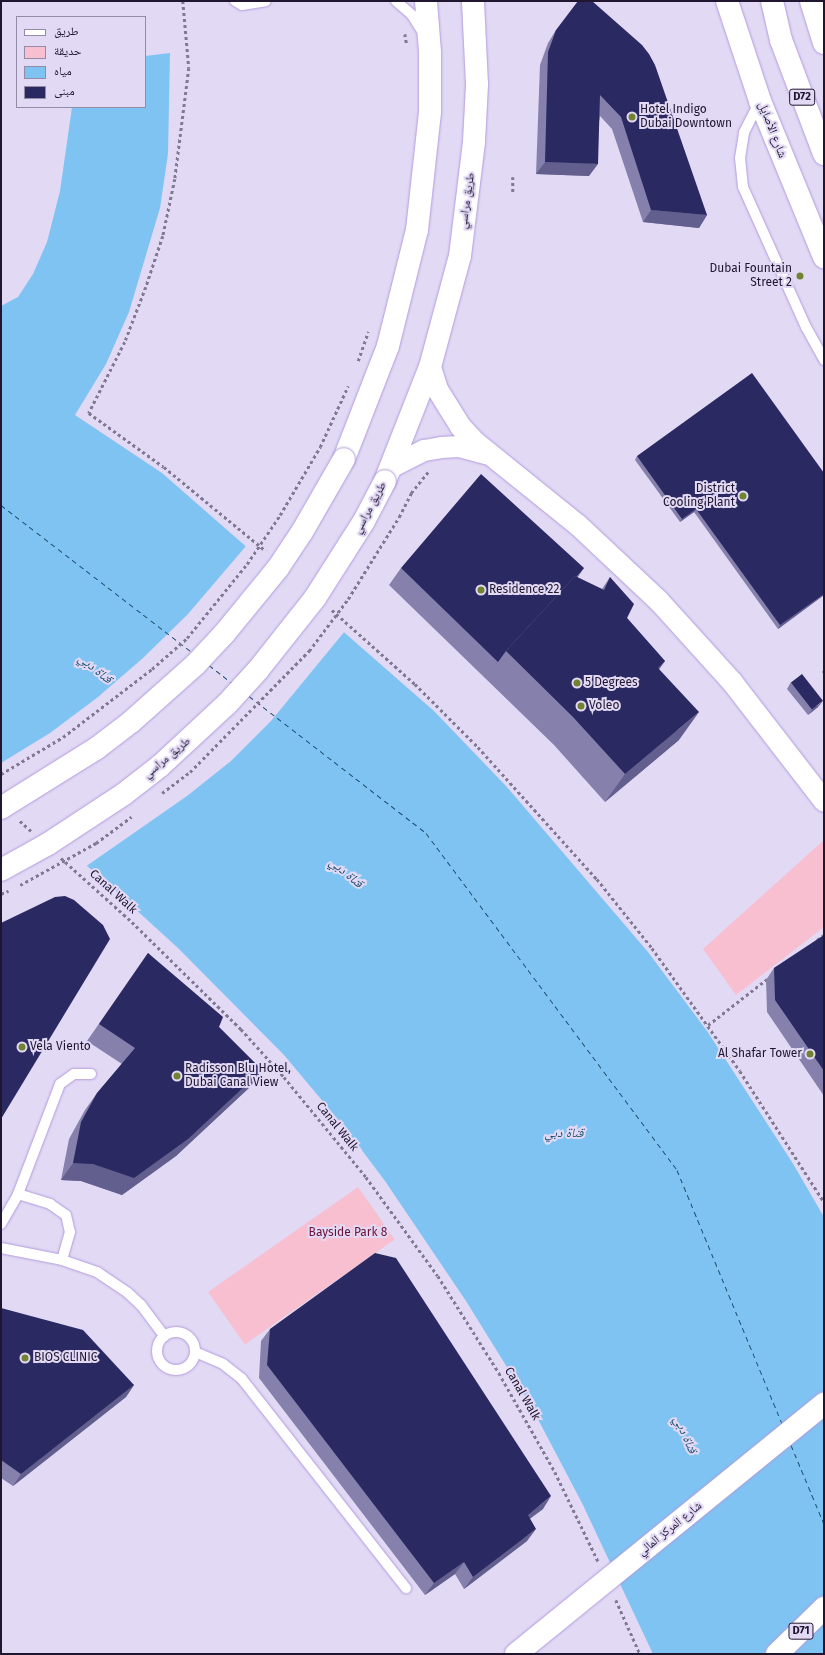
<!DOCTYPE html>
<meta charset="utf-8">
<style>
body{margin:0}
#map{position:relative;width:825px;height:1655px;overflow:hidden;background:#e2d9f5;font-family:"Fira Sans","Noto Naskh Arabic",sans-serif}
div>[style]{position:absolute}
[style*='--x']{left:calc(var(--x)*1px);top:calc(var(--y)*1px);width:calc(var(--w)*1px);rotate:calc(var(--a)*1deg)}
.green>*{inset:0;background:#f7bfcf;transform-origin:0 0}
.water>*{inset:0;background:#7fc3f3}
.pier>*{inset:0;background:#e2d9f5}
.ferry>*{height:1px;margin-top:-0.5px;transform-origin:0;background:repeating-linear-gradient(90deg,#1d4f70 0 5px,transparent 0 9px)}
.path>*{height:2.5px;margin-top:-1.25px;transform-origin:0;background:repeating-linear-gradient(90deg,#827893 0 3px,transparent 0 6px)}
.roads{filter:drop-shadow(0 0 1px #b29bdc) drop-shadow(0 0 1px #b29bdc)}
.lane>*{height:10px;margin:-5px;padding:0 5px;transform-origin:5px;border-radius:5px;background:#fff}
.lane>.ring{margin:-5px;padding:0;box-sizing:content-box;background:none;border:10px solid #fff;border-radius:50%}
.street>*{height:21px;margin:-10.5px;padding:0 10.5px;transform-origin:10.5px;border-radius:10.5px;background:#fff}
.secondary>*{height:22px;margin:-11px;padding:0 11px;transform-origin:11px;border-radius:11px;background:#fff}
.primary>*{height:22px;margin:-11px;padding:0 11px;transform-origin:11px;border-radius:11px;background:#fff}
.highway>*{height:22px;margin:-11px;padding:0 11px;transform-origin:11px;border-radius:11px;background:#fff}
.path-bridge>*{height:2.5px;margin-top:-1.25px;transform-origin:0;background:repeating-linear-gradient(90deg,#827893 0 3px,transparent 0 6px)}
.bridges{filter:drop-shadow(0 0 1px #b29bdc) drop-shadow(0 0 1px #b29bdc)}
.secondary-bridge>*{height:22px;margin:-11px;padding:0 11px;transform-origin:11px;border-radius:11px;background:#fff}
.primary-bridge>*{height:22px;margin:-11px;padding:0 11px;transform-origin:11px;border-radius:11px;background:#fff}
.wall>*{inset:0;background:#8681ac}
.shaded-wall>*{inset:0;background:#625e8e}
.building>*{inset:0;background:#2b2962;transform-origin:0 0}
.dots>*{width:11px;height:11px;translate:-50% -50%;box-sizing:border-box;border:2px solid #e2d9f5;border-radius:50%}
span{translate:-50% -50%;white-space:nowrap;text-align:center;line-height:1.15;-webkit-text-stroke:4px #e2d9f5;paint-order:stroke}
.shield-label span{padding:1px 3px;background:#e2d9f5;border:1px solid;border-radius:3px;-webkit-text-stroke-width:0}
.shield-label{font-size:11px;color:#20162f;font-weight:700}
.poi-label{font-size:12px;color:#20162f}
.left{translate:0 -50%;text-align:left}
.right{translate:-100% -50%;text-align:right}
.street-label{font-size:12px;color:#20162f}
.park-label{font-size:12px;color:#6c1138}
.water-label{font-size:13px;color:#1d4f70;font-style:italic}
.frame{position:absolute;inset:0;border:2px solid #20162f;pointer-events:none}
.legend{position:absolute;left:16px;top:16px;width:130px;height:92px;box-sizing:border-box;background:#e2d9f5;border:1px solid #948ba6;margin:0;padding:5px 7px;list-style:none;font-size:12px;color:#20162f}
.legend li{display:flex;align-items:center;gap:8px;height:20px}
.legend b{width:20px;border:1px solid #948ba6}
</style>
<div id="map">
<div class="green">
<i style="clip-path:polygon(824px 840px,824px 927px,736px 995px,703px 949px)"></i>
<i style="left:358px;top:1187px;width:64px;height:183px;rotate:55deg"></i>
</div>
<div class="water">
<i style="clip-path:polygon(170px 53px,168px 154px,160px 208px,129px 312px,106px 364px,75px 415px,162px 473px,434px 711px,506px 786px,648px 952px,707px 1031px,792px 1162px,824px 1217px,824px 1654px,653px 1654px,582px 1503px,531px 1406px,466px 1301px,385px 1181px,346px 1129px,284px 1055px,178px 948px,99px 876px,1px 794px,1px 306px,18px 297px,33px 274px,47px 242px,60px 191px,72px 107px,145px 107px,145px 56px)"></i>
</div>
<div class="pier">
<i style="clip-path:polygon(246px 546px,345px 631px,271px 721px,231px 761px,187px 796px,85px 867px,1px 797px,1px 763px,50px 733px,98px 697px,143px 658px,188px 614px)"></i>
</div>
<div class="ferry">
<i style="--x:1;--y:505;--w:241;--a:37.6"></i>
<i style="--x:209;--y:665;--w:29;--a:38"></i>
<i style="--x:249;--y:696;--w:224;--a:37.7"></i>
<i style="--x:426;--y:833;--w:420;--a:53.3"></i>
<i style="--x:677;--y:1170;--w:274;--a:67.5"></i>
<i style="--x:791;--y:1445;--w:86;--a:67.3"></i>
</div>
<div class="path">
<i style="--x:183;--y:1;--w:67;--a:84.9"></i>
<i style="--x:189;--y:68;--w:112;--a:97.2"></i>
<i style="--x:175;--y:179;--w:58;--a:101.9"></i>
<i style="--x:163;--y:236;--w:54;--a:108.4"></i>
<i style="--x:146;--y:287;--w:59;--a:110.9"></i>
<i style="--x:125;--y:342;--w:80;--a:116.9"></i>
<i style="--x:89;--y:413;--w:92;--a:35.8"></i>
<i style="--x:164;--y:467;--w:132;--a:39.5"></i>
<i style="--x:405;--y:34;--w:11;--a:80"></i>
<i style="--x:513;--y:177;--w:15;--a:90"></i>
<i style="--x:358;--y:361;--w:31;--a:-71"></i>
<i style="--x:320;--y:447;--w:67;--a:-65.3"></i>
<i style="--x:411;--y:493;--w:27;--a:-51"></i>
<i style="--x:332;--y:610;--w:111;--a:41.7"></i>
<i style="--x:415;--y:684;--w:89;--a:45"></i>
<i style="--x:478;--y:747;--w:178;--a:48"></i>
<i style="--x:597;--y:879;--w:88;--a:51.4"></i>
<i style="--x:652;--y:948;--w:151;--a:54.4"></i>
<i style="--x:740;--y:1071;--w:156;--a:57.3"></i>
<i style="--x:20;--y:821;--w:15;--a:42"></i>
<i style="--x:61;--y:858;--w:96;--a:42"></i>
<i style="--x:132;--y:922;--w:153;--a:44.5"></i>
<i style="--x:241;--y:1029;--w:64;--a:48.1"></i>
<i style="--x:284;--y:1077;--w:129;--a:50.6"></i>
<i style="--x:366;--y:1177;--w:122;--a:54"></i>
<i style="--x:438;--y:1276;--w:115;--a:57.8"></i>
<i style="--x:499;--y:1373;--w:114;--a:60.5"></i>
<i style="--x:555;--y:1472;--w:99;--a:64.2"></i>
<i style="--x:817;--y:940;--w:9;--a:-36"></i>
<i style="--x:708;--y:1025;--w:75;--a:-37.9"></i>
<i style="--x:616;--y:1600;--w:59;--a:66"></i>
</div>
<div class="roads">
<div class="lane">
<i style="--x:235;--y:1;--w:8;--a:30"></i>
<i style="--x:242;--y:5;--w:24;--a:-9"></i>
<i style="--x:396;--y:1;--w:21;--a:41"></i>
<i style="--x:412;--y:15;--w:22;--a:58"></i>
<i style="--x:760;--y:101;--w:36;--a:117"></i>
<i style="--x:744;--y:133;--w:25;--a:99"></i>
<i style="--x:740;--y:158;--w:29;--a:84"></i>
<i style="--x:743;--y:187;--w:154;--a:65.8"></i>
<i style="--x:806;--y:327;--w:38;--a:61"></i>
<i style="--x:18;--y:1194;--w:34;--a:17"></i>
<i style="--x:50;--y:1204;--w:19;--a:35"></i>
<i style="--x:66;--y:1215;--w:17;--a:77"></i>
<i style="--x:70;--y:1232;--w:29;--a:106"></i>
<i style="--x:1;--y:1224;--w:34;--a:-60"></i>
<i style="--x:18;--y:1194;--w:118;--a:-69.1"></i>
<i style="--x:60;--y:1084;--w:17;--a:-36"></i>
<i style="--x:74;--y:1074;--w:17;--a:0"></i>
<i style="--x:1;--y:1248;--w:62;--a:11.1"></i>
<i style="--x:62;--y:1260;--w:37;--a:19"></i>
<i style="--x:97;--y:1272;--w:37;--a:34"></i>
<i style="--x:128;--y:1293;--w:18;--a:43"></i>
<i style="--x:141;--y:1305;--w:39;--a:53"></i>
<i class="ring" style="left:157px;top:1332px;width:28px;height:28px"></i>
<i style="--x:195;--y:1352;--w:30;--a:23"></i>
<i style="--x:223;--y:1364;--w:24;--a:38"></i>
<i style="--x:242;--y:1379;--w:266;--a:51.9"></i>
</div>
<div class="street">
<i style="--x:430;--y:367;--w:23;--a:72"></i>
<i style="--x:437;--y:389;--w:44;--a:58.1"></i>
<i style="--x:460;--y:426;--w:22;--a:47"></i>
<i style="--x:475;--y:442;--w:132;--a:38.9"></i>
<i style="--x:578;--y:525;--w:110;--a:43.2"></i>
<i style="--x:658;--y:600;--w:110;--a:47.9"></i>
<i style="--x:732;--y:682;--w:150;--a:52.3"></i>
<i style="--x:392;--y:466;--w:36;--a:-27"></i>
<i style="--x:424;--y:450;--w:17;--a:-10"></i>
<i style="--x:441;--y:447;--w:18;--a:-3"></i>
<i style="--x:459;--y:446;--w:28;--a:15"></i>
</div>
<div class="secondary">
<i style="--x:727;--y:1;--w:105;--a:71.7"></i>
<i style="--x:760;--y:101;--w:169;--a:67.7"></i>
<i style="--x:344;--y:459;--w:121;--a:-68.7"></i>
<i style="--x:388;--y:346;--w:120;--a:-76"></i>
<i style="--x:417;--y:230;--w:119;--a:-83.7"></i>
<i style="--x:430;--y:112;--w:60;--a:-90"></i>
<i style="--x:430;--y:52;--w:51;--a:-94.5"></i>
<i style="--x:385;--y:481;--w:123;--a:-68.5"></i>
<i style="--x:430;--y:367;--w:115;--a:-74.9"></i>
<i style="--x:460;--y:256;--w:115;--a:-83"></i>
<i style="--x:474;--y:142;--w:58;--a:-87"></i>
<i style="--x:477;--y:84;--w:83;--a:-92.8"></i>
</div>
<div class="primary">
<i style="--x:772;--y:1;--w:40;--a:77"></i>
<i style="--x:781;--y:40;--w:122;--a:69.3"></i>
<i style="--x:811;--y:1;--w:44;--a:72.8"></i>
</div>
<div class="highway">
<i style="--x:777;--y:1654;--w:66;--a:-44.4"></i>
</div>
</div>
<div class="path-bridge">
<i style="--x:1;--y:774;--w:72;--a:-30.8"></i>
<i style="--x:63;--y:737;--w:112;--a:-37.4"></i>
<i style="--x:152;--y:669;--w:47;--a:-41.5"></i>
<i style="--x:187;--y:638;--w:95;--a:-51"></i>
<i style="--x:247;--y:564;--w:59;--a:-56"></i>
<i style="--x:280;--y:515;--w:79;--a:-59.5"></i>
<i style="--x:162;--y:793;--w:35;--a:-37"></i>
<i style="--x:190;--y:772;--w:170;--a:-45.5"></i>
<i style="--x:309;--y:651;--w:65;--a:-53.1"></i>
<i style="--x:348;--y:599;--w:97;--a:-58.1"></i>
<i style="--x:399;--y:517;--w:27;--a:-63"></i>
<i style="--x:20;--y:885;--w:87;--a:-28.9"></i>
<i style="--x:96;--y:843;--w:44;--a:-36.6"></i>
<i style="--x:1;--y:894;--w:8;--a:-23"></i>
</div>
<div class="bridges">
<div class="secondary-bridge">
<i style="--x:1;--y:808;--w:113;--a:-32"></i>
<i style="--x:97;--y:748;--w:43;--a:-37.4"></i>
<i style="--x:131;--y:722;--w:86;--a:-41.7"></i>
<i style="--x:195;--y:665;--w:42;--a:-46.9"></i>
<i style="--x:224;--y:634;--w:85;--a:-50.7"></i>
<i style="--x:278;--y:568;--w:43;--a:-56.3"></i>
<i style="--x:302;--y:532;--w:84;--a:-60.1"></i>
<i style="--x:1;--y:870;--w:54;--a:-29"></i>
<i style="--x:48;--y:844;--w:91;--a:-33.3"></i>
<i style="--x:124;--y:794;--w:46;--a:-37.9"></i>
<i style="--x:160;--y:766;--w:91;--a:-42.8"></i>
<i style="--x:227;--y:704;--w:46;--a:-47.6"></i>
<i style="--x:258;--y:670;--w:92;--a:-51.6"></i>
<i style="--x:315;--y:598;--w:91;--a:-57.5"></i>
<i style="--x:364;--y:521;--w:45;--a:-62.3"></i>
</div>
<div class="primary-bridge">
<i style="--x:516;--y:1654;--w:397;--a:-39.1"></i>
</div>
</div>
<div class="wall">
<i style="clip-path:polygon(556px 30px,707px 215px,699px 228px,643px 222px,612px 129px,600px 116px,589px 176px,536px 174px,540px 65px,548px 43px)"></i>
<i style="clip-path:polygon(637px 456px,824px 473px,824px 595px,778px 629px,694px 512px,680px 522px,635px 460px)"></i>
<i style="clip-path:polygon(401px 568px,584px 568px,577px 577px,602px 589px,610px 577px,627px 618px,665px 661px,659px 669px,679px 740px,605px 802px,554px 745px,486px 679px,389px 585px)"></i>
<i style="clip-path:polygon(824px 669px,824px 675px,822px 672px)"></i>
<i style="clip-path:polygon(791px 682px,818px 707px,808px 715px,787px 689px)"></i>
<i style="clip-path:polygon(824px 935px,824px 1096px,767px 1012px,766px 980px,774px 968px)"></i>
<i style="clip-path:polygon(148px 953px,219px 1027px,262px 1070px,250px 1087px,176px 1156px,122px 1195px,81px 1181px,61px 1180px,69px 1139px,85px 1110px,97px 1093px,122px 1064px,87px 1041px)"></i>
<i style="clip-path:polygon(1px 1308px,134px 1385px,126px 1397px,13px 1486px,1px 1478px)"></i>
<i style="clip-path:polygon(270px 1329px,543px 1509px,530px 1518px,527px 1541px,464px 1589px,455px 1574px,425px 1595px,259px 1378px,261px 1341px)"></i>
</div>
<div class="shaded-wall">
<i style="clip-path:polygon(545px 162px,598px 164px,589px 176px,536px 174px)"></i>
<i style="clip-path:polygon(651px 210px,707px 215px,699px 228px,643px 222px)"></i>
<i style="clip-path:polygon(696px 509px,694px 512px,680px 522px,682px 519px)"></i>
<i style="clip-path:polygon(584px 568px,572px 585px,509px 654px)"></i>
<i style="clip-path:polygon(824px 594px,824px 595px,778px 629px,780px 625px)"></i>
<i style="clip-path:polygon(665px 661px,645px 689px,658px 668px)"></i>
<i style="clip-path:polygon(823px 701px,818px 707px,808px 715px,813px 709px)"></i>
<i style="clip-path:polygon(699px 712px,679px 740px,605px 802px,625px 774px)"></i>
<i style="clip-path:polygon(262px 1070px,250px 1087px,176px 1156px,122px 1195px,81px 1181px,61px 1180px,73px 1163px)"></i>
<i style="clip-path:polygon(134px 1385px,126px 1397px,13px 1486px,21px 1474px)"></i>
<i style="clip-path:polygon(551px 1496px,543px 1509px,519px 1527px,528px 1515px)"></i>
<i style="clip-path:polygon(536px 1529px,527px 1541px,464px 1589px,473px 1577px)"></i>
<i style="clip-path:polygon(464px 1562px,455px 1574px,425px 1595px,434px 1583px)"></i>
</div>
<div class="building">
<i style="clip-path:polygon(578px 1px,592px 1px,642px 45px,649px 54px,655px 65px,707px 215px,651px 210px,621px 117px,600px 95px,598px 164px,545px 162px,548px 52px,556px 30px)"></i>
<i style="clip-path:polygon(752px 373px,824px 473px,824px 594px,780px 625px,696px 509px,682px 519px,637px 456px)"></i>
<i style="clip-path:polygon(481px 474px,584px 568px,576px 577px,575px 576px,506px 651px,498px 662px,401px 568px)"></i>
<i style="clip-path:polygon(575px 576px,604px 590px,610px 577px,634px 604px,627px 618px,665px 661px,658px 668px,699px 712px,625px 774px,573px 717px,506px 651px)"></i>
<i style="left:802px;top:674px;width:34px;height:14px;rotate:52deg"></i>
<i style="clip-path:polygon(65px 896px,74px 900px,103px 925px,110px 939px,1px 1119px,1px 923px,55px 897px)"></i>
<i style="clip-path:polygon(824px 935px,824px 1071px,775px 1000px,774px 968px)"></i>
<i style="clip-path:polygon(148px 953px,223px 1017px,219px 1027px,262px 1070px,188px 1139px,134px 1178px,93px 1164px,73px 1163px,81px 1122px,97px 1093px,135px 1048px,99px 1024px)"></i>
<i style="clip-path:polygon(375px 1253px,396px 1258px,551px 1496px,528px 1515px,536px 1529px,473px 1577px,464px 1562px,434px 1583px,267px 1365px,270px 1329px)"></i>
<i style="clip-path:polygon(1px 1308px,83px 1330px,134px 1385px,21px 1474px,1px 1460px)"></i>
</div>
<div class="dots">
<i style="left:632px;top:117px;background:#718333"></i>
<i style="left:800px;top:276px;background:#718333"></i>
<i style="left:743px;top:496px;background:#718333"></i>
<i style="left:481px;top:590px;background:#718333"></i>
<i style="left:577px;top:683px;background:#718333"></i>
<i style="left:581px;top:706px;background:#718333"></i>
<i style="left:22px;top:1047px;background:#718333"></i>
<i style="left:810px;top:1054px;background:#718333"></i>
<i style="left:177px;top:1076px;background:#718333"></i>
<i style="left:25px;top:1358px;background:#718333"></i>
</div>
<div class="shield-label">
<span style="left:802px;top:97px">D72</span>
<span style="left:801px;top:1631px">D71</span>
</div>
<div class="poi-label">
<span class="left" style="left:640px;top:117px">Hotel Indigo<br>Dubai Downtown</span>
<span class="right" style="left:792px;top:276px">Dubai Fountain<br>Street 2</span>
<span class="right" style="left:735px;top:496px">District<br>Cooling Plant</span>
<span class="left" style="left:489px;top:590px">Residence 22</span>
<span class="left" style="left:585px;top:683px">5 Degrees</span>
<span class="left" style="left:589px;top:706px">Voleo</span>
<span class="left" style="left:30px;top:1047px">Vela Viento</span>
<span class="right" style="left:802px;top:1054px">Al Shafar Tower</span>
<span class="left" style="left:185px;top:1076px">Radisson Blu Hotel,<br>Dubai Canal View</span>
<span class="left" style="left:34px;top:1358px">BIOS CLINIC</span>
</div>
<div class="street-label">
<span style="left:772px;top:130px;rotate:69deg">شارع الأصايل</span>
<span style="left:467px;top:201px;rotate:-82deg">طريق مراسي</span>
<span style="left:370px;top:508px;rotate:-62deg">طريق مراسي</span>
<span style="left:167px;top:758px;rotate:-40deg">طريق مراسي</span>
<span style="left:113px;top:892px;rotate:42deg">Canal Walk</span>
<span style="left:337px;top:1127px;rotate:51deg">Canal Walk</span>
<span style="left:522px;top:1394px;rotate:60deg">Canal Walk</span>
<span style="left:670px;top:1529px;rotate:-39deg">شارع المركز المالي</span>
</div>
<div class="park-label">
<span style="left:348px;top:1233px">Bayside Park 8</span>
</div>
<div class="water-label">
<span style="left:95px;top:669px;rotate:39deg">قناة دبي</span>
<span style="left:346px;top:873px;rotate:40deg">قناة دبي</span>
<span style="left:564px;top:1133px">قناة دبي</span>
<span style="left:685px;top:1435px;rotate:66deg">قناة دبي</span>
</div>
<div class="frame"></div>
<ul class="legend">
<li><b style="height:5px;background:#fff"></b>طريق</li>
<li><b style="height:11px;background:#f7bfcf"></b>حديقة</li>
<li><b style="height:11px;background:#7fc3f3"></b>مياه</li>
<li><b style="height:11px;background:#2b2962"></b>مبنى</li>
</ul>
</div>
